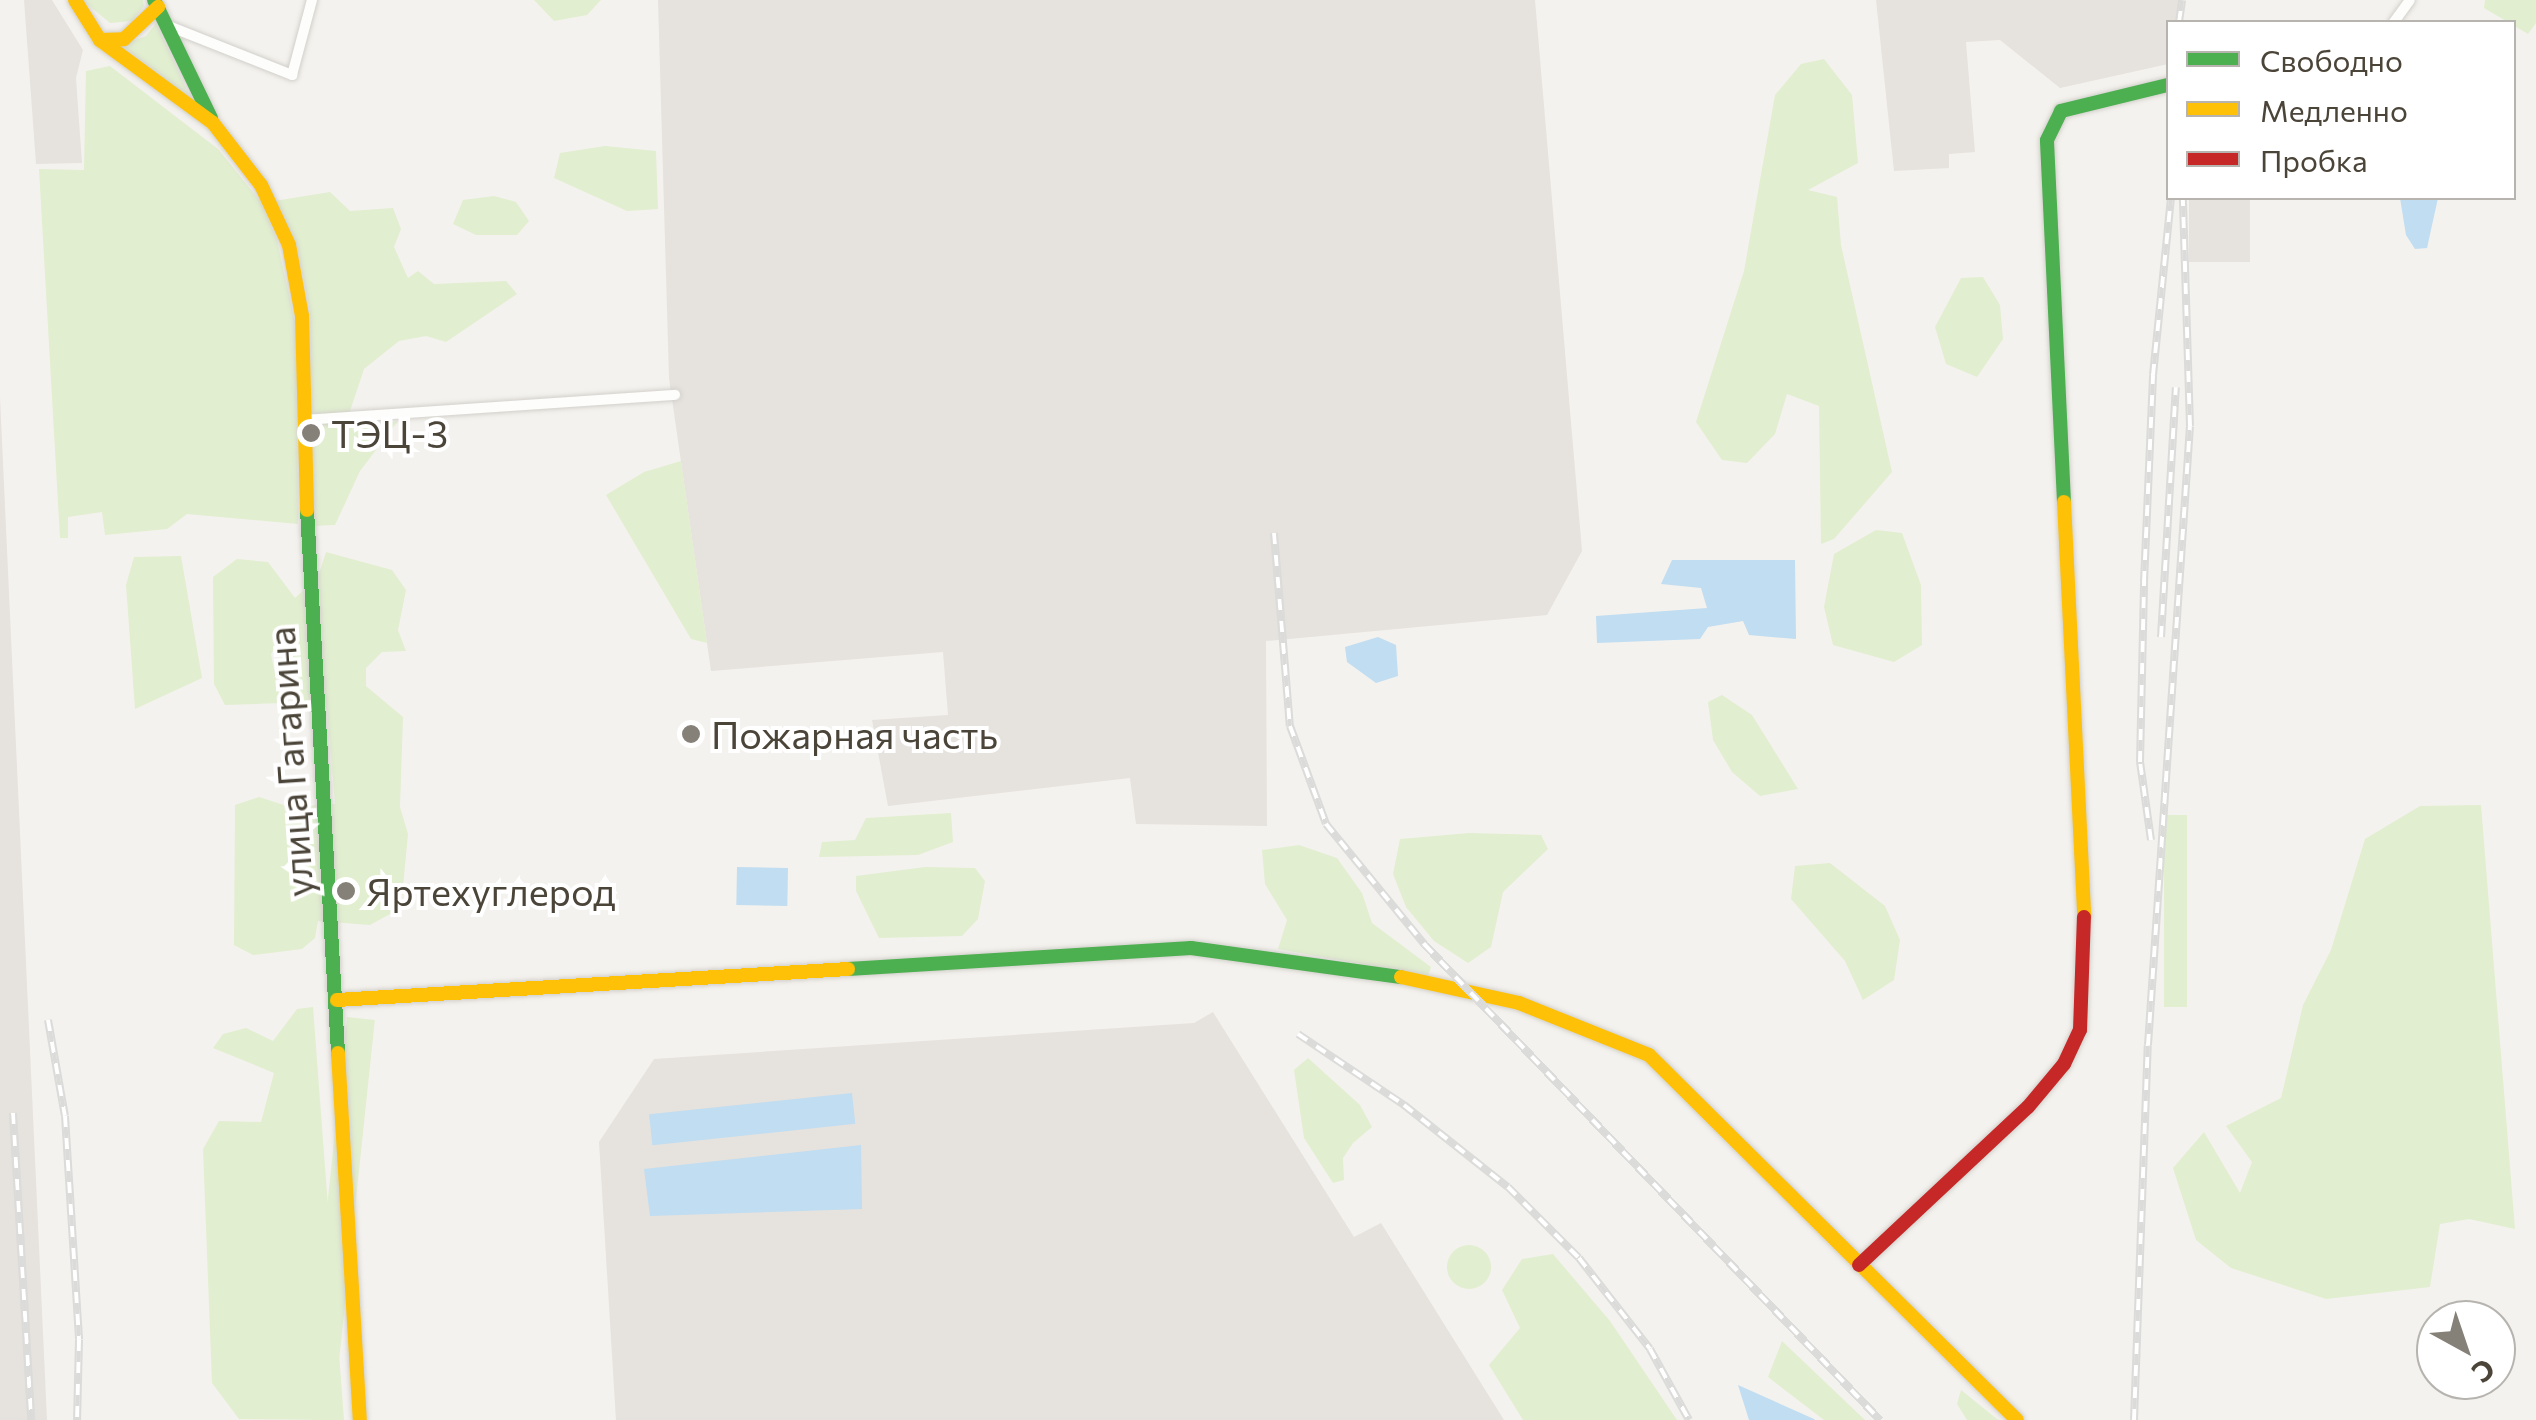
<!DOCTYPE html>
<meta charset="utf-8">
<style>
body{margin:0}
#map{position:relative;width:2536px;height:1420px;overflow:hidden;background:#f4f2ee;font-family:Commissioner,sans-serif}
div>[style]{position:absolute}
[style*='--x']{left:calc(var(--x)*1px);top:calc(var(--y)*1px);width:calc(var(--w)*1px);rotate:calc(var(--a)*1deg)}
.industrial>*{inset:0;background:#e6e2de}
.green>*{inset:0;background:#e1eecf;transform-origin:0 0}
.round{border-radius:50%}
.parking>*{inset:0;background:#e6e3df;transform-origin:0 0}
.water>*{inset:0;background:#c0ddf1;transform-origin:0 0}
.roads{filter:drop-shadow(0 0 2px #d2d0cb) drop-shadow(0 0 2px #d2d0cb)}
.street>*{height:10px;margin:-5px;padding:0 5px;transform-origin:5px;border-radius:5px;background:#fdfdfc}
.fast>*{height:14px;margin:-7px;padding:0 7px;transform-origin:7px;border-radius:7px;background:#4caf50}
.slow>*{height:14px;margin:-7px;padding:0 7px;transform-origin:7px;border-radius:7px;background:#ffc107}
.jam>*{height:14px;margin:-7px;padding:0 7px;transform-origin:7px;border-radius:7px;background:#c62828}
.rail>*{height:8px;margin-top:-4px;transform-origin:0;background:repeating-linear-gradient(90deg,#fff 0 11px,#dbdbda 0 22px);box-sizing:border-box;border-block:2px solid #dbdbda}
.dots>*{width:28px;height:28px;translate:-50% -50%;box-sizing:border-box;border:5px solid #fff;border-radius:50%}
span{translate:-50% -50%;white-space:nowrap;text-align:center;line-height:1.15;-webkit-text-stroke:8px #fff;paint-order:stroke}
.poi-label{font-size:38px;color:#4b4439}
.left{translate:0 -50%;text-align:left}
.street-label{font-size:38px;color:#4b4439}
.legend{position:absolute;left:2166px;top:20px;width:350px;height:180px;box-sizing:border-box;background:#fff;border:2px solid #b7b4b0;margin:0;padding:12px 18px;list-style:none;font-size:30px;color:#4b4439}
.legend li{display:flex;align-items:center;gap:20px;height:50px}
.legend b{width:50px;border:2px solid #b7b4b0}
.north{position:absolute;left:2416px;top:1300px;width:100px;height:100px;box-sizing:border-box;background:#fff;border:2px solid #b7b4b0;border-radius:50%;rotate:140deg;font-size:28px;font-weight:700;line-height:40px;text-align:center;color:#4b4439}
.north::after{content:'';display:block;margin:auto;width:35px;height:45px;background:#868178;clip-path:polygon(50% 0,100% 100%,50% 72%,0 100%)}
</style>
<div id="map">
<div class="industrial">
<i style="clip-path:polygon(658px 0,1535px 0,1582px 551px,1547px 615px,1266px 641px,1267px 826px,1136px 824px,1130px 778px,888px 806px,872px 720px,948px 715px,943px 652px,711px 671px,669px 378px)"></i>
<i style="clip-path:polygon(1876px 0,2180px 0,2179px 22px,2168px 22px,2168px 64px,2060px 88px,2000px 40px,1966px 42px,1975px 152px,1949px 154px,1949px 168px,1894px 171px)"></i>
<i style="clip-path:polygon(0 397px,47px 1420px,0 1420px)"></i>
<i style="clip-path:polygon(1213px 1012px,1354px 1237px,1381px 1223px,1504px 1420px,616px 1420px,599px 1142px,654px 1059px,1194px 1023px)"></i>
</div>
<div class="green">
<i style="clip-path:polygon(82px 0,143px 0,144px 6px,132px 21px,110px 23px)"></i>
<i style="clip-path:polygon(534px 0,601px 0,587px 15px,554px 21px)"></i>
<i style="clip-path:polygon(2485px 0,2536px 0,2536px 23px,2528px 34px,2484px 8px)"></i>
<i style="clip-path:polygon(156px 23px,191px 99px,121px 45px,146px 36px)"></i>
<i style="clip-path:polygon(1824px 59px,1852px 95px,1858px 163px,1808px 190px,1837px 197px,1841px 245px,1892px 472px,1834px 539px,1821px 544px,1819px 406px,1787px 394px,1775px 434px,1747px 463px,1722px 460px,1696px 422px,1744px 271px,1775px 95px,1801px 64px)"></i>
<i style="clip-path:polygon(110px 66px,218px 149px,261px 202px,277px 240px,296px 327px,298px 524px,187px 514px,167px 529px,105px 535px,102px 512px,68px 517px,68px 538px,60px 538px,39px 169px,84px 170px,86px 71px)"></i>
<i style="clip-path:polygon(605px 146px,656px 151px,658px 209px,627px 211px,554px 178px,560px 153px)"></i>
<i style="clip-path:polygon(330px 192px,350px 211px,393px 208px,401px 229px,394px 247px,408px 278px,418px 271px,434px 284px,506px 281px,517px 294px,446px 342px,426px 336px,399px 341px,364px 369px,349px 414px,372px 427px,398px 421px,360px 471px,335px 525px,313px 526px,310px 312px,298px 252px,274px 201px)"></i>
<i style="clip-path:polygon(494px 196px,516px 202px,529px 221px,517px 235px,476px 235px,453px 224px,463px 200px)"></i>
<i style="clip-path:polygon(1983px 277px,2000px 305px,2003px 339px,1977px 377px,1946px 364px,1935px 327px,1961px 278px)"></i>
<i style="clip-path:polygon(681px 461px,707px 643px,691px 639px,606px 495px,644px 472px)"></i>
<i style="clip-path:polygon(1876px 530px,1902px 533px,1921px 585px,1922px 645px,1894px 662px,1833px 645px,1824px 607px,1834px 554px)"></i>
<i style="clip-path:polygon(326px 552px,392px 570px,406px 590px,398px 630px,406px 651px,382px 652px,366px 668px,366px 686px,403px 717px,400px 807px,408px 834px,401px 908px,370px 925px,318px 921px,315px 938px,302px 949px,253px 955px,234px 945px,235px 805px,259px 797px,290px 807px,335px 804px,327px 708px,294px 701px,296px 671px,278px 643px,271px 654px,281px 703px,225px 705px,214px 684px,213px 577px,237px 559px,268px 562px,295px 598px,318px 577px)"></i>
<i style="clip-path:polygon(181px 556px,202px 678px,135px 709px,126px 585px,134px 557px)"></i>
<i style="clip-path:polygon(1722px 695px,1752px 715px,1798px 789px,1760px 796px,1732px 772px,1713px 740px,1708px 702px)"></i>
<i style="clip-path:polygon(2481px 805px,2515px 1229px,2469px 1219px,2440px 1224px,2430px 1287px,2326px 1299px,2231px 1268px,2196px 1240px,2173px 1168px,2204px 1132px,2240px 1193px,2252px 1162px,2226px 1126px,2281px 1098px,2303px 1005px,2331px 950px,2365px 839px,2420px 806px)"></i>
<i style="clip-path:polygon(951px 813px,953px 842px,918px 855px,819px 857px,822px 842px,855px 840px,866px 818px)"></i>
<i style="left:2164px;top:815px;width:23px;height:192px"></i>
<i style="clip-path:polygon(1469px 833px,1541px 835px,1548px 849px,1503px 892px,1491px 947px,1468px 963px,1434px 941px,1406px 907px,1393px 874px,1400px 839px)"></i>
<i style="clip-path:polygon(1299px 845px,1337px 858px,1362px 893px,1372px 923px,1431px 967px,1428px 976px,1278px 949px,1287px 920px,1265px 884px,1262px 850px)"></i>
<i style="clip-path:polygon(1830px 863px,1885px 906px,1900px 940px,1894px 980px,1863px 1000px,1845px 961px,1791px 899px,1795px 866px)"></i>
<i style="clip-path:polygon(925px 867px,975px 868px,985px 881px,978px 919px,962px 936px,879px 938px,856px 891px,856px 876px)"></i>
<i style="clip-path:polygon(313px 1007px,344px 1420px,239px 1419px,212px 1383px,203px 1149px,219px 1121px,261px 1122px,274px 1073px,213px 1048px,223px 1034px,246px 1028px,273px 1041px,297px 1009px)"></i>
<i style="left:347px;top:1017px;width:28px;height:404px;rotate:6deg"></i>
<i style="clip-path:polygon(1308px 1058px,1360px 1105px,1372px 1127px,1353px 1143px,1343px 1158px,1344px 1180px,1333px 1183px,1304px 1138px,1294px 1070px)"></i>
<i class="round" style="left:1447px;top:1245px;width:44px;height:44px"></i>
<i style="clip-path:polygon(1553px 1254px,1610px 1321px,1677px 1420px,1523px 1420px,1489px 1365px,1520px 1328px,1502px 1290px,1522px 1259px)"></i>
<i style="clip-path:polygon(1782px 1341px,1865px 1420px,1824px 1420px,1768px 1377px)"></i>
<i style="clip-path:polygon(1961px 1390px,1997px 1419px,1999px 1420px,1967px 1420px,1957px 1404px)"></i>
</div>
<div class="parking">
<i style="clip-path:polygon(24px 0,52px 0,83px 50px,76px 78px,82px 163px,36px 164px)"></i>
<i style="left:2189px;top:198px;width:61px;height:64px"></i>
</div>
<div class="water">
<i style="clip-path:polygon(2400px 198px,2438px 198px,2427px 248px,2415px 249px,2406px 235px)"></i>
<i style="clip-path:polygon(1672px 560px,1795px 560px,1796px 639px,1749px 635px,1743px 621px,1708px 627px,1700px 639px,1597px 643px,1596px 616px,1707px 608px,1701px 588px,1661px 584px)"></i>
<i style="clip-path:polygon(1378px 637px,1396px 645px,1398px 676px,1376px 683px,1347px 662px,1345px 647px)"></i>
<i style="left:737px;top:867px;width:51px;height:38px;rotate:1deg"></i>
<i style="left:852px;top:1093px;width:31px;height:204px;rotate:84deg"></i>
<i style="clip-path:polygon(861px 1145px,862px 1209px,650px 1216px,644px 1169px)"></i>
<i style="clip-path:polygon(1738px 1385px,1814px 1419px,1815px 1420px,1749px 1420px)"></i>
</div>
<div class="roads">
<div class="street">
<i style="--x:2394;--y:22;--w:27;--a:-54"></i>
<i style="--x:166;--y:25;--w:136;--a:21.6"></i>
<i style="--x:292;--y:75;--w:78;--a:-75.1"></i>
<i style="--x:305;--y:420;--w:371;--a:-3.9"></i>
</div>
<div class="fast">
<i style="--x:154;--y:0;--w:131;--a:64.2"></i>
<i style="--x:2064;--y:502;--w:362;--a:-92.7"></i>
<i style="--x:2047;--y:140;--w:32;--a:-64"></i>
<i style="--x:2061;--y:111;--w:110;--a:-13.7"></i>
<i style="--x:307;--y:510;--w:544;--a:86.73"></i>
<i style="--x:848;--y:969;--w:344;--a:-3.5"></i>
<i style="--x:1191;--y:948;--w:212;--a:7.9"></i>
</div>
<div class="slow">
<i style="--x:75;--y:0;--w:47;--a:58"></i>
<i style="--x:100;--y:40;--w:140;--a:36.3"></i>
<i style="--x:213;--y:123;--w:78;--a:52.3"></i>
<i style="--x:261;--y:185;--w:66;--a:65"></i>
<i style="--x:289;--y:245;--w:72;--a:79.6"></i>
<i style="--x:302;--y:316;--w:194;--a:88.5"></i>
<i style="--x:100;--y:40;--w:24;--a:-2"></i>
<i style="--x:124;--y:39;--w:47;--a:-43.3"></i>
<i style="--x:2064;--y:502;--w:415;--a:87.2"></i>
<i style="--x:1401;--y:977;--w:121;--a:12.4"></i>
<i style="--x:1519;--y:1003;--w:140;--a:21.8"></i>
<i style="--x:1649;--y:1055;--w:518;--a:44.77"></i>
<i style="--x:337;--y:1000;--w:512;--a:-3.47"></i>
<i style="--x:338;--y:1053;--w:368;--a:86.6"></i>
</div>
<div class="jam">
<i style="--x:1859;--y:1265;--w:231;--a:-43.1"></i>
<i style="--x:2028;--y:1107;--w:56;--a:-50.1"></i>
<i style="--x:2064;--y:1064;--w:38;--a:-65"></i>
<i style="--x:2080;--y:1030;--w:113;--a:-88"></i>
</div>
</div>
<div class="rail">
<i style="--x:2179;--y:22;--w:22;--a:-82"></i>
<i style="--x:1274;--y:533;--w:194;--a:85.3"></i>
<i style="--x:1290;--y:726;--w:104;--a:69.8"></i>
<i style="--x:1326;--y:824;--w:156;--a:50.7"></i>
<i style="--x:1425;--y:945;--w:658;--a:46.23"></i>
<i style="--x:2161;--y:637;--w:250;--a:-86.6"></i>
<i style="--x:2151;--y:840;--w:79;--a:-98"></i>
<i style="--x:2140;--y:762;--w:180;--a:-88.7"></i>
<i style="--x:2144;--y:582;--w:207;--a:-87.5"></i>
<i style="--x:2153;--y:375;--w:178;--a:-84.2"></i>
<i style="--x:48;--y:1020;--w:97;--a:80"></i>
<i style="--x:65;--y:1116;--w:224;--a:86.4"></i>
<i style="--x:79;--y:1340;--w:80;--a:91.4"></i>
<i style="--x:1298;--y:1034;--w:128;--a:33.8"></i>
<i style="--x:1404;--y:1105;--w:132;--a:38.3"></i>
<i style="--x:1508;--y:1187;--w:100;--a:45"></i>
<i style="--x:1579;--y:1258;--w:115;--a:52"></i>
<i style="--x:1650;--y:1349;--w:81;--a:61.2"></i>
<i style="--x:13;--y:1113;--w:308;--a:86.6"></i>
<i style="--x:2134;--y:1420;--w:375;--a:-87.9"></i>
<i style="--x:2148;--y:1045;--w:620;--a:-86.12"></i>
<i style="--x:2190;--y:426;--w:228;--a:-91.8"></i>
</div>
<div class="dots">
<i style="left:311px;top:433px;background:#868178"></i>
<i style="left:691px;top:734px;background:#868178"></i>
<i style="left:346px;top:891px;background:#868178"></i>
</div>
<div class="poi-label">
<span class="left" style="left:331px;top:433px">ТЭЦ-3</span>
<span class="left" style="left:711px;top:734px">Пожарная часть</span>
<span class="left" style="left:366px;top:891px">Яртехуглерод</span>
</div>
<div class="street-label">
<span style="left:289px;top:762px;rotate:-94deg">улица Гагарина</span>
</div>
<ul class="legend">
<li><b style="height:12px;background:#4caf50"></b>Свободно</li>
<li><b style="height:12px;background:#ffc107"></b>Медленно</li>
<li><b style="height:12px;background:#c62828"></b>Пробка</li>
</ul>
<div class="north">С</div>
</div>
